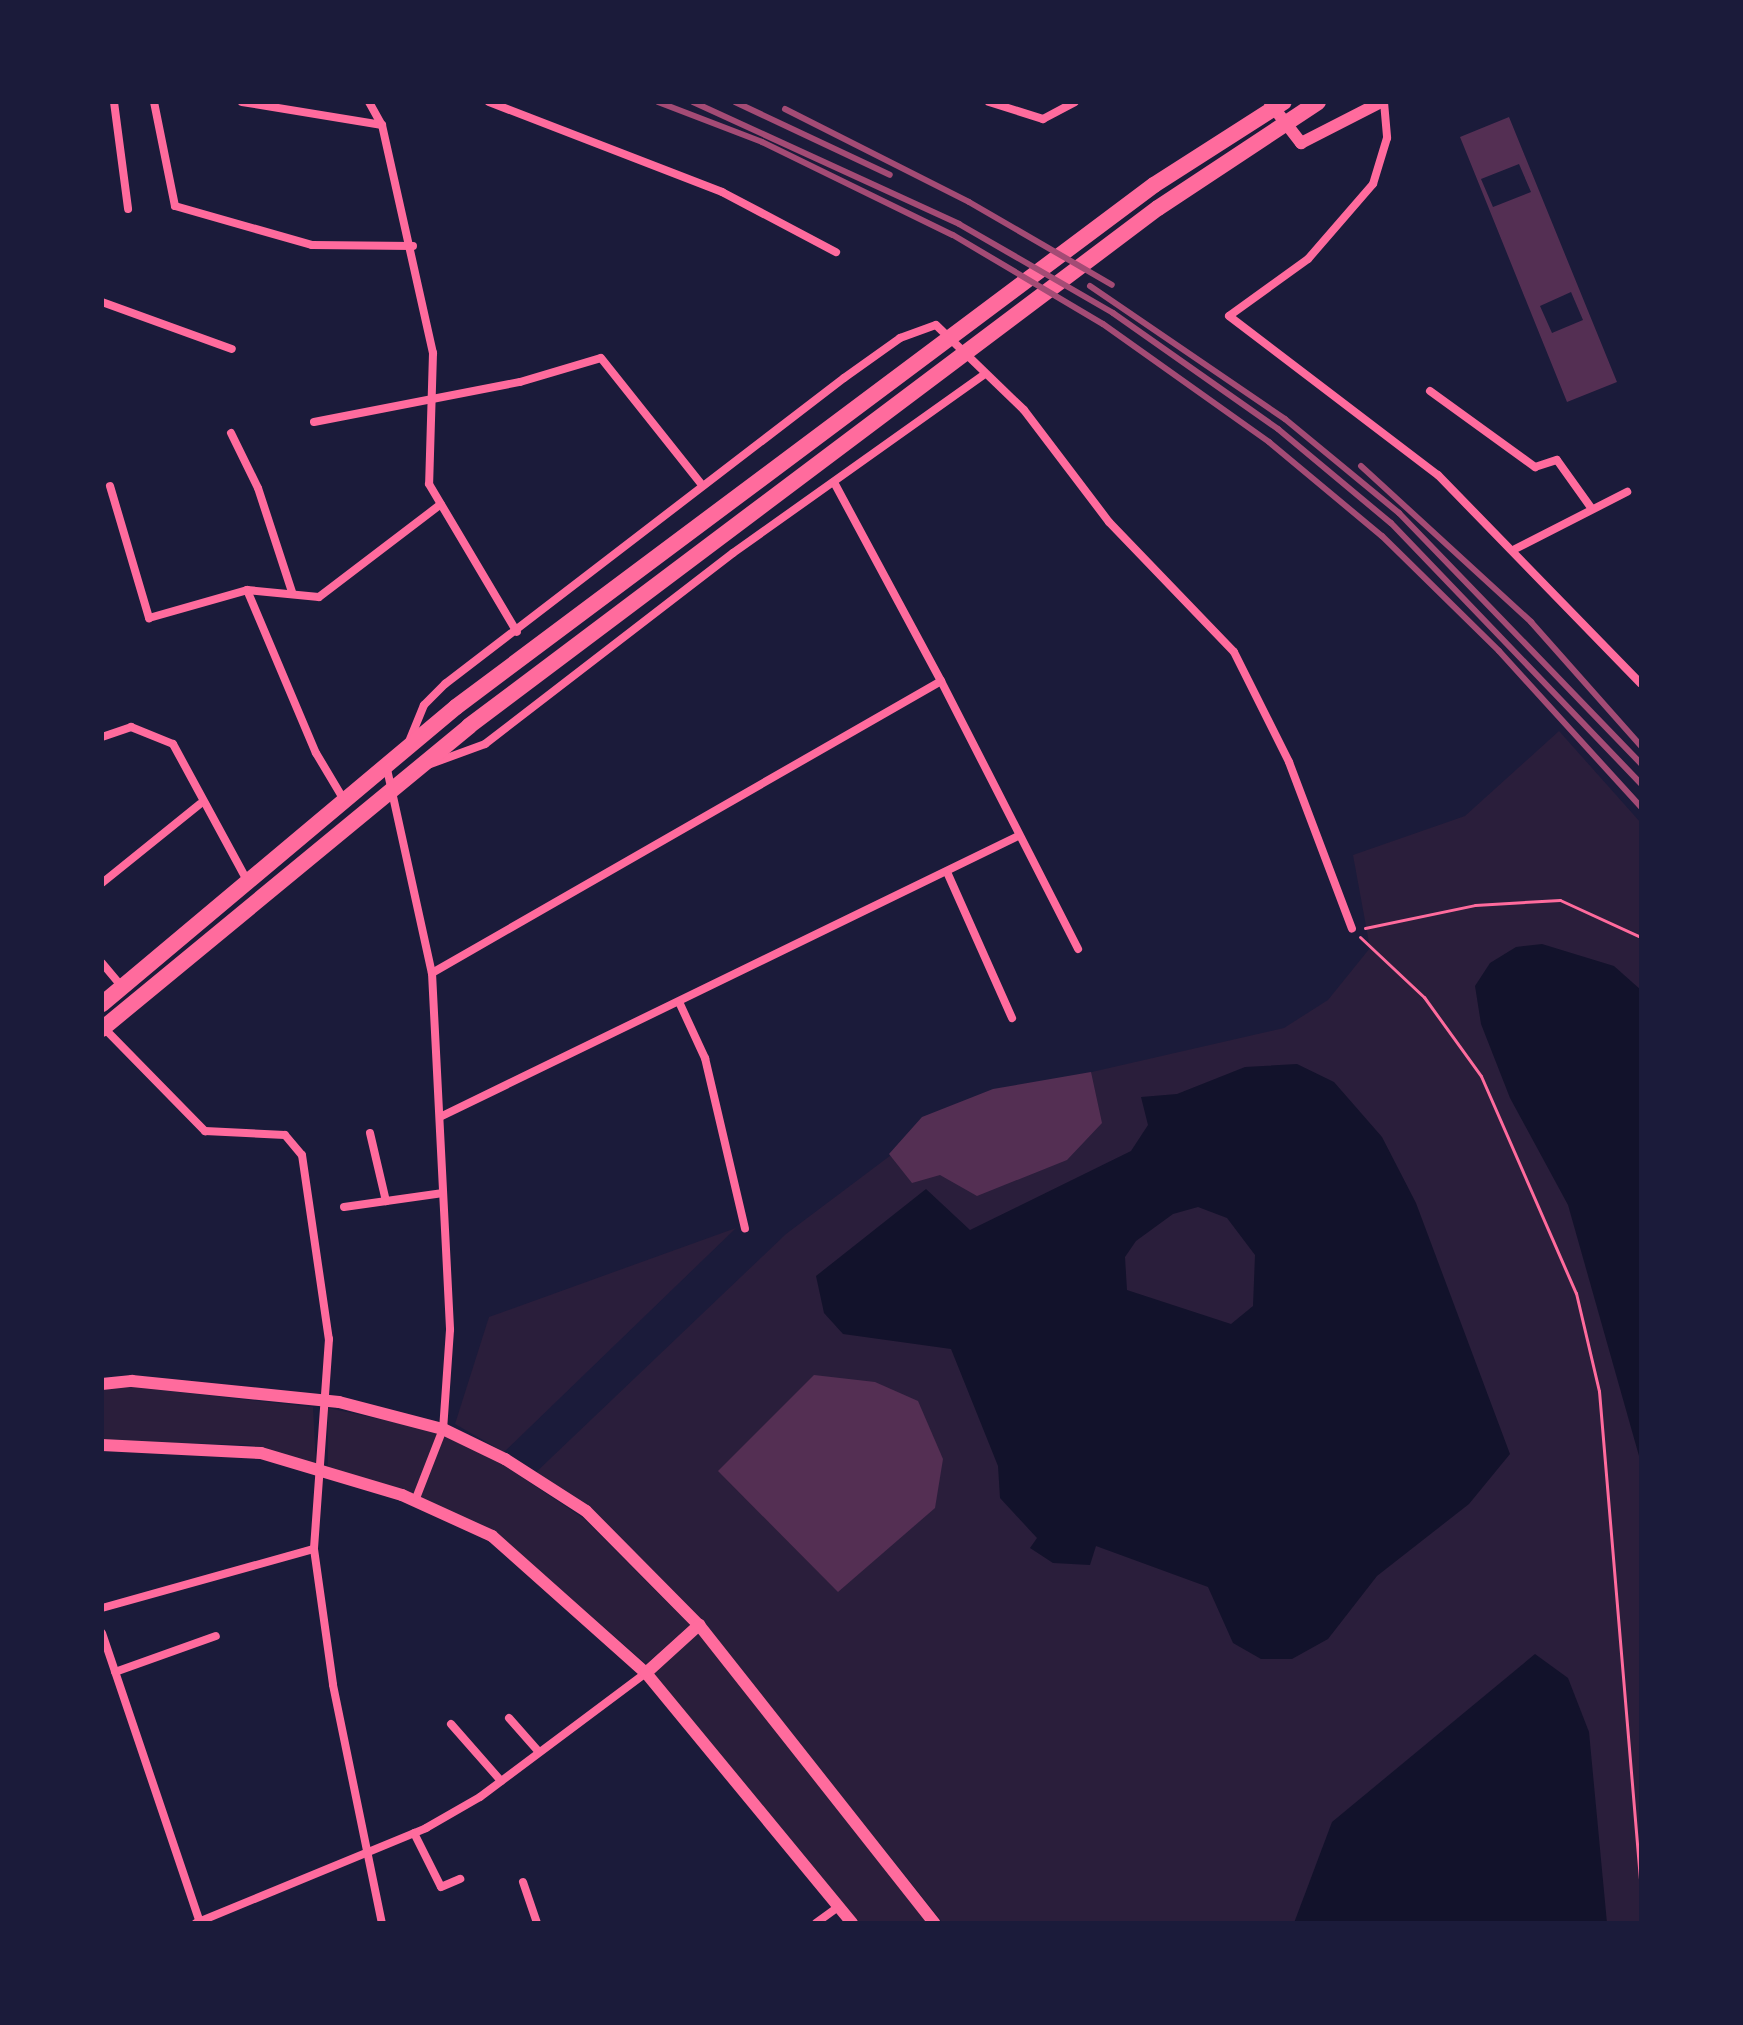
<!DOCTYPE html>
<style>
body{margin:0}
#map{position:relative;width:1743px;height:2025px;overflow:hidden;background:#1b1b3a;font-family:Signika,sans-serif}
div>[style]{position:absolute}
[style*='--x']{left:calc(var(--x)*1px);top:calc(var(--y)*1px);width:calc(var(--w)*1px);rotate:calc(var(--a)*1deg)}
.green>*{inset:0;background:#2a1e3b}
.water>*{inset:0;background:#12122b}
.building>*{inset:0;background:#542f53}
.path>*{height:3px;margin:-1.5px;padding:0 1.5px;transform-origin:1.5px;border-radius:1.5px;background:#ff6b9d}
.minor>*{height:8px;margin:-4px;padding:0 4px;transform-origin:4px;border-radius:4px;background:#ff6b9d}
.tertiary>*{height:12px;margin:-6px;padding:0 6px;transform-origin:6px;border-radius:6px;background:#ff6b9d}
.primary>*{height:16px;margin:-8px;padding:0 8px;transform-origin:8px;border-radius:8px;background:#ff6b9d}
.rail>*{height:6px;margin:-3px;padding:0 3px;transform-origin:3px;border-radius:3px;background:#a44b75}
span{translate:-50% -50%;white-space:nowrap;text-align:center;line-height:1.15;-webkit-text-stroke:6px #1b1b3a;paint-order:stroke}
.frame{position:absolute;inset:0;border:104px solid #1b1b3a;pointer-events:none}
</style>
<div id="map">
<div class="green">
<i style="clip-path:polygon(1559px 731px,1641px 823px,1641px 1923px,943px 1923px,705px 1626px,594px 1521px,530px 1478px,786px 1234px,939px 1119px,1035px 1085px,1284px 1028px,1328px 1000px,1370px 948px,1353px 855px,1465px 816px)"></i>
<i style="clip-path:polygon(736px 1228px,504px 1452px,455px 1424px,489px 1317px)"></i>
<i style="clip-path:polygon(132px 1387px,313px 1407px,316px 1465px,250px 1445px,102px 1441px,102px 1388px)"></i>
<i style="clip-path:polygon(328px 1408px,431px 1430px,499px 1462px,583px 1518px,690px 1625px,646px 1664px,494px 1531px,395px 1487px,328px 1468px)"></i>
<i style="clip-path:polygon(697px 1632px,933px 1923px,859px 1923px,652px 1674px)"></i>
</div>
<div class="water">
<i style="clip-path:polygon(1542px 944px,1614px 966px,1641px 990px,1641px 1463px,1568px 1205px,1510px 1098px,1481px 1024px,1475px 986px,1490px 963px,1516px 947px)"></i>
<i style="clip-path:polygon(evenodd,1297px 1064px,1334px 1082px,1382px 1137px,1416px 1203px,1510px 1454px,1469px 1504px,1377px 1576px,1328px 1639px,1292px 1659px,1261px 1659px,1233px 1643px,1208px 1587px,1096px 1546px,1090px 1565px,1053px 1563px,1030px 1548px,1037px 1538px,1000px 1498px,998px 1466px,951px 1349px,843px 1334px,824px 1313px,816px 1276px,926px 1189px,970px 1230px,1131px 1151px,1148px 1125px,1141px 1097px,1177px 1094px,1245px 1067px,1297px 1064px,1198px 1207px,1227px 1218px,1255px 1255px,1253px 1306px,1231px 1324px,1127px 1290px,1125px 1257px,1136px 1241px,1173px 1214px,1198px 1207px)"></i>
<i style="clip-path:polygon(1535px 1654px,1568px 1678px,1589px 1732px,1607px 1923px,1294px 1923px,1332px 1822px)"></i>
</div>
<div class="building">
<i style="clip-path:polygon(evenodd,1509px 117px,1617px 382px,1567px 402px,1460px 137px,1509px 117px,1519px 164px,1531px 192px,1493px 207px,1481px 179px,1519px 164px,1509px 117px,1571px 292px,1583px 320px,1552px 333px,1540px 306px,1571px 292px)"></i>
<i style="clip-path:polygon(1091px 1072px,1102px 1123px,1067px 1160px,977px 1196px,940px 1175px,912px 1183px,889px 1154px,922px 1117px,993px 1089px)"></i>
<i style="clip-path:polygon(814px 1375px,875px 1382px,918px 1401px,943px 1459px,935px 1508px,838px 1592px,718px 1471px)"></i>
</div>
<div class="path">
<i style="--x:1365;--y:928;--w:112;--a:-11.8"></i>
<i style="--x:1475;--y:905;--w:85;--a:-3.4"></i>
<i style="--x:1560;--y:900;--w:89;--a:24.6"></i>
<i style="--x:1360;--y:937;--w:88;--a:43.2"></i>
<i style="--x:1424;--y:997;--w:97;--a:54.2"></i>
<i style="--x:1481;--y:1076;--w:237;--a:66.4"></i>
<i style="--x:1576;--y:1293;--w:101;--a:76.8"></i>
<i style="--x:1599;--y:1391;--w:497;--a:85.2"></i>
</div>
<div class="minor">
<i style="--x:114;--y:102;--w:108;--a:82.5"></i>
<i style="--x:154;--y:102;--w:106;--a:78.6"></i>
<i style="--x:175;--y:206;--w:142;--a:15.9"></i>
<i style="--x:312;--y:245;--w:101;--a:0.6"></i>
<i style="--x:242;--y:102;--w:142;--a:9.3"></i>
<i style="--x:369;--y:102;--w:26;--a:61"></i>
<i style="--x:382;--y:125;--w:234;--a:77.4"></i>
<i style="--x:433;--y:353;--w:131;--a:91.7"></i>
<i style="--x:429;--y:484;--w:172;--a:59.3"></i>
<i style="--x:489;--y:102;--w:250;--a:21.1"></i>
<i style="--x:722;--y:192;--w:129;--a:27.8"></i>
<i style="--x:989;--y:102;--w:57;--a:17.5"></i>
<i style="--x:1043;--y:119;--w:36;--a:-28"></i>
<i style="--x:1384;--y:102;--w:36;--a:85"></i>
<i style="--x:1387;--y:138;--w:48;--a:106.9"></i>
<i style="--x:1373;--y:184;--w:99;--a:130.9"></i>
<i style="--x:1308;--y:259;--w:97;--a:144.2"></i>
<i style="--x:1229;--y:316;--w:263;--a:37.3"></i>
<i style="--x:1438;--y:475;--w:291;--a:45.8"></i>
<i style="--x:102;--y:302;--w:138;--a:19.9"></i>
<i style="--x:1430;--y:391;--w:130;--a:35.9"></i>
<i style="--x:1535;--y:467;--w:23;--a:-18"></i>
<i style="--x:1557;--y:460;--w:60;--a:54.5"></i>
<i style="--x:314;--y:422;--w:210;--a:-11"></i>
<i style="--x:520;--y:382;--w:84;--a:-16.5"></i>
<i style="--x:601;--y:358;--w:162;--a:51.5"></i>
<i style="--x:231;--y:433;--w:61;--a:63.9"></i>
<i style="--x:258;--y:488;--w:109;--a:71.9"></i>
<i style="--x:110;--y:486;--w:138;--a:73.5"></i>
<i style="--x:149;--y:618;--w:102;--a:-15.9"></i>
<i style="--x:247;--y:590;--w:72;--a:5.6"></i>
<i style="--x:319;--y:597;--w:153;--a:-37.3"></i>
<i style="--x:1515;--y:549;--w:126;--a:-27"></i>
<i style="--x:247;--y:590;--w:177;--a:67.1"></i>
<i style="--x:316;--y:753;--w:55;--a:59.2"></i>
<i style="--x:941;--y:681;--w:301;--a:62.9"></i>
<i style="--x:102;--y:737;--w:31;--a:-19"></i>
<i style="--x:131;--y:727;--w:45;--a:22"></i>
<i style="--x:173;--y:744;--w:157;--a:61.5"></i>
<i style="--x:408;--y:744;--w:42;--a:-67.7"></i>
<i style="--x:424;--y:705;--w:30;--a:-45"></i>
<i style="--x:445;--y:684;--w:503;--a:-37.49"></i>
<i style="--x:844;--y:378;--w:69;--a:-35.5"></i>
<i style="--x:900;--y:338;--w:38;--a:-20"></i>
<i style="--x:936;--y:325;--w:122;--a:44"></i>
<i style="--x:1024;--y:410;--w:141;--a:52.8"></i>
<i style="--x:1109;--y:522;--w:180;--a:46.1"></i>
<i style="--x:1234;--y:652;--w:123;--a:63.4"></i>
<i style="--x:1289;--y:762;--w:178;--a:69.3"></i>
<i style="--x:425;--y:766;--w:64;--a:-20.1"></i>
<i style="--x:485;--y:744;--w:313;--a:-37.6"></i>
<i style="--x:733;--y:553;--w:309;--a:-35.4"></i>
<i style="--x:387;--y:769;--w:209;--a:77.6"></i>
<i style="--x:432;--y:973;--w:357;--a:87.1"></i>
<i style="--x:450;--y:1330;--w:99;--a:94"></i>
<i style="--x:443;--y:1429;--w:77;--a:111.3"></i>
<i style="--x:947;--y:872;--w:160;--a:66"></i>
<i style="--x:102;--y:883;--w:126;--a:-38.9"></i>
<i style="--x:102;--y:963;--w:31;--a:50"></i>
<i style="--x:432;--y:973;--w:587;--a:-29.84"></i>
<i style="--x:941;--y:681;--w:226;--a:-118.3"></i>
<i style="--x:680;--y:1004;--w:60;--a:65.2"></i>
<i style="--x:705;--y:1058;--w:175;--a:76.8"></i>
<i style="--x:103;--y:1027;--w:146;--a:45.6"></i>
<i style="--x:205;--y:1131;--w:80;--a:2.9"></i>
<i style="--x:285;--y:1135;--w:26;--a:50"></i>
<i style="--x:302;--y:1155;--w:186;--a:81.7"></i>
<i style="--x:329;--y:1339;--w:211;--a:94.1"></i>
<i style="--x:314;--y:1549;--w:137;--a:82"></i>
<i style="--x:333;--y:1685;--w:243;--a:78.4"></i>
<i style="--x:442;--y:1116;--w:640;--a:-25.92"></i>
<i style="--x:370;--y:1133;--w:70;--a:76.8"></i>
<i style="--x:344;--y:1207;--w:100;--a:-8"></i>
<i style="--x:102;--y:1608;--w:220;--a:-15.6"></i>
<i style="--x:102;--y:1633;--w:306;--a:71.3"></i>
<i style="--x:115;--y:1672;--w:107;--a:-19.6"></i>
<i style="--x:509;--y:1718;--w:45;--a:48.6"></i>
<i style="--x:451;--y:1724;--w:76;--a:48.7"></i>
<i style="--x:414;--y:1833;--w:60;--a:63.4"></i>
<i style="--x:441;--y:1887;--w:21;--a:-23"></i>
<i style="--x:523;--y:1882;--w:43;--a:71.1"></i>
<i style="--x:196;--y:1923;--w:249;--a:-22.4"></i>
<i style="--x:426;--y:1828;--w:62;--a:-29.9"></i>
<i style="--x:480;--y:1797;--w:207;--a:-36.8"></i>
<i style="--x:816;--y:1923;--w:29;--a:-36"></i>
</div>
<div class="tertiary">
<i style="--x:1270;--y:103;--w:51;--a:52.2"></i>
<i style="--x:1301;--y:143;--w:90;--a:-27.1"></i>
<i style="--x:102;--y:1384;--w:30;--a:-6"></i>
<i style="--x:132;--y:1381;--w:208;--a:5.8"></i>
<i style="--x:339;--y:1402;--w:107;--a:14.6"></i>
<i style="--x:443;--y:1429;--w:69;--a:25.8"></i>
<i style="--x:505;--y:1459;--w:96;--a:32.7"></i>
<i style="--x:586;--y:1511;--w:161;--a:45.3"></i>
<i style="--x:699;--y:1625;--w:380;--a:51.7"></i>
<i style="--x:102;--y:1445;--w:159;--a:2.9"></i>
<i style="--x:261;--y:1453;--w:147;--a:16.6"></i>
<i style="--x:402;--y:1495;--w:99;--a:24.5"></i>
<i style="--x:492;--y:1536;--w:206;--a:41.7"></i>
<i style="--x:646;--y:1673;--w:324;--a:50.5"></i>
<i style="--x:646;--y:1673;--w:72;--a:-42.2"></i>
</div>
<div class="primary">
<i style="--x:102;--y:1004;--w:462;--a:-40"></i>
<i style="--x:456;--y:707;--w:872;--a:-36.79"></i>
<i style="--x:1154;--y:185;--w:154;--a:-32.6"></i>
<i style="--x:102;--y:1029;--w:476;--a:-39.5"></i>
<i style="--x:469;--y:726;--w:862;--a:-36.94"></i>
<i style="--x:1158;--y:208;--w:192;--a:-33.5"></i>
</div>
<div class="rail">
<i style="--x:658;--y:102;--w:111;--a:21"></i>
<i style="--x:762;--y:142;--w:212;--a:26"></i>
<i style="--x:953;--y:235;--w:174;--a:30.7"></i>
<i style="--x:1103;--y:324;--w:204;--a:35.4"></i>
<i style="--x:1269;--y:442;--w:147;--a:39.8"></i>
<i style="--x:1382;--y:536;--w:164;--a:44.5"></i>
<i style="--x:1499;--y:651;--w:211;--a:47.7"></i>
<i style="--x:693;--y:102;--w:293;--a:24.6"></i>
<i style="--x:959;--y:224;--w:178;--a:30"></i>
<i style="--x:1113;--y:313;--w:202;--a:35.1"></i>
<i style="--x:1278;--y:429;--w:147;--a:39.8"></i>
<i style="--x:1391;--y:523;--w:361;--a:46.2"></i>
<i style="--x:735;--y:102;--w:171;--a:25.2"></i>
<i style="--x:785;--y:109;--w:206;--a:26.8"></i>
<i style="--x:969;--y:202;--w:165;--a:30.1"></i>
<i style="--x:1090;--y:286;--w:236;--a:34.3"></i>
<i style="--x:1285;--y:419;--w:148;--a:39.5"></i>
<i style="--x:1399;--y:513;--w:349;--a:46"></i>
<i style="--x:1361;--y:466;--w:231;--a:42.5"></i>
<i style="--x:1531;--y:622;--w:166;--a:48.4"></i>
</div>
<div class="frame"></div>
</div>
